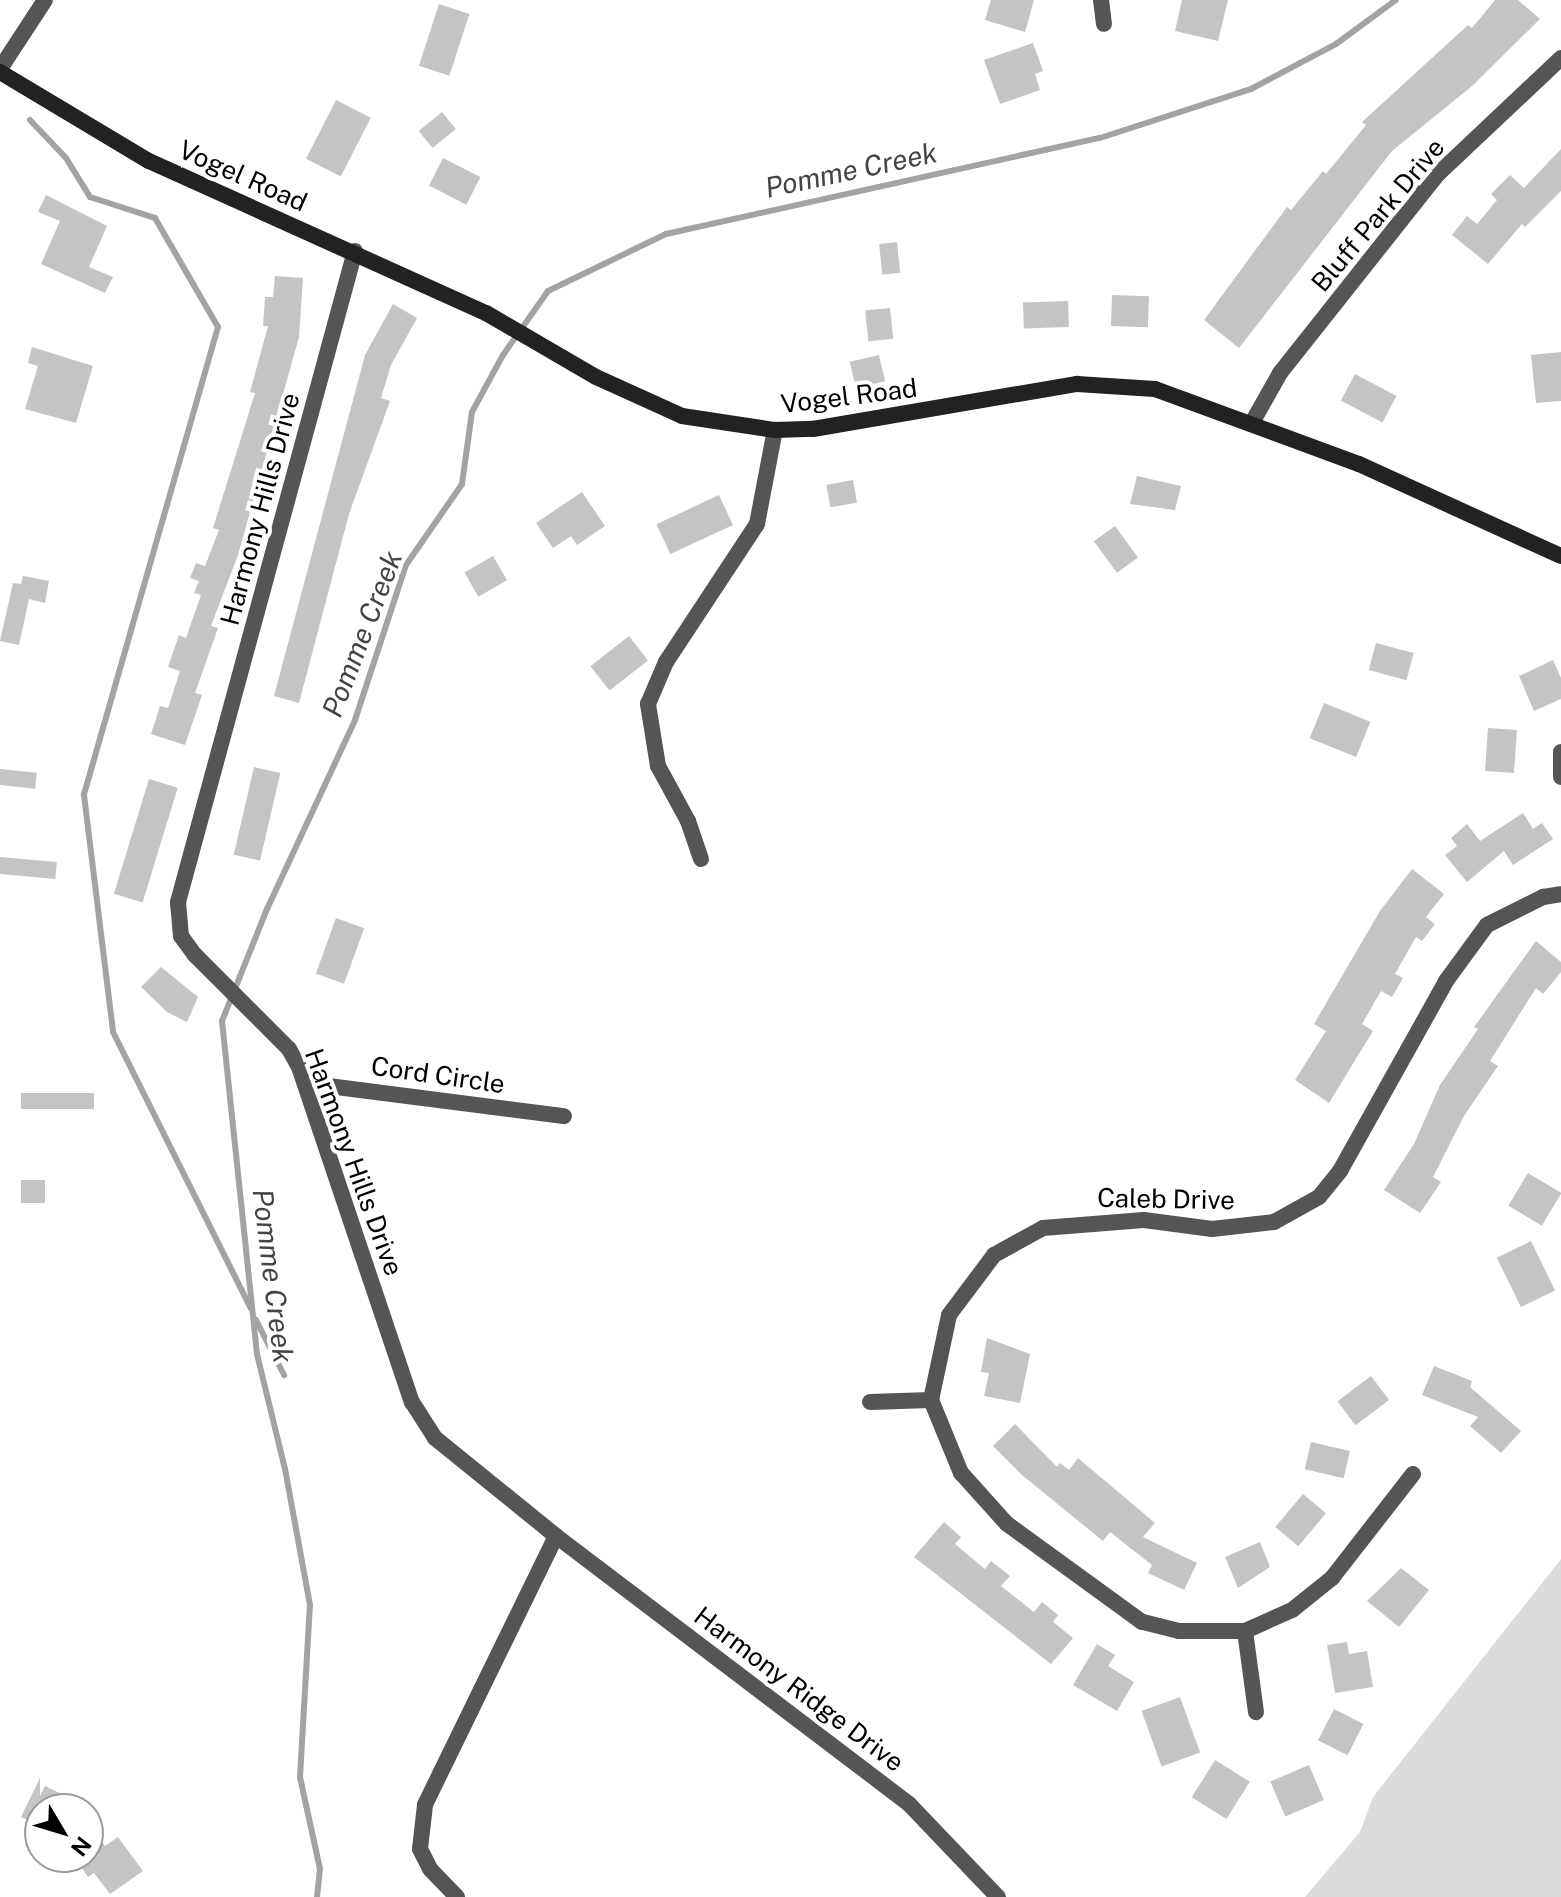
<!DOCTYPE html>
<style>
body{margin:0}
#map{position:relative;width:1561px;height:1897px;overflow:hidden;background:#fff;font-family:"Public Sans",sans-serif}
div>[style]{position:absolute}
[style*='--x']{left:calc(var(--x)*1px);top:calc(var(--y)*1px);width:calc(var(--w)*1px);rotate:calc(var(--a)*1deg)}
.green>*{inset:0;background:#dcdcdc}
.stream>*{height:6px;margin:-3px;padding:0 3px;transform-origin:3px;border-radius:3px;background:#a3a3a3}
.building>*{inset:0;background:#c4c4c4;transform-origin:0 0}
.street>*{height:16px;margin:-8px;padding:0 8px;transform-origin:8px;border-radius:8px;background:#555}
.secondary>*{height:16px;margin:-8px;padding:0 8px;transform-origin:8px;border-radius:8px;background:#222}
span{translate:-50% -50%;white-space:nowrap;text-align:center;line-height:1.15;-webkit-text-stroke:8px #fff;paint-order:stroke}
.street-label{font-size:26px;color:#000}
.water-label{font-size:28px;color:#444;font-style:italic}
.north{position:absolute;left:24px;top:1793px;width:80px;height:80px;box-sizing:border-box;background:#fff;border:2px solid #999;border-radius:50%;rotate:128deg;font-size:22px;font-weight:700;line-height:32px;text-align:center;color:#000}
.north::after{content:'';display:block;margin:auto;width:28px;height:36px;background:#000;clip-path:polygon(50% 0,100% 100%,50% 72%,0 100%)}
</style>
<div id="map">
<div class="green">
<i style="clip-path:polygon(1561px 1559px,1561px 1897px,1305px 1897px,1360px 1832px,1373px 1797px)"></i>
</div>
<div class="stream">
<i style="--x:30;--y:120;--w:52;--a:46.5"></i>
<i style="--x:66;--y:158;--w:46;--a:58.4"></i>
<i style="--x:90;--y:197;--w:68;--a:17.9"></i>
<i style="--x:155;--y:218;--w:126;--a:60"></i>
<i style="--x:218;--y:327;--w:487;--a:106"></i>
<i style="--x:84;--y:795;--w:239;--a:83"></i>
<i style="--x:113;--y:1032;--w:309;--a:63.5"></i>
<i style="--x:256;--y:1320;--w:62;--a:63"></i>
<i style="--x:317;--y:1897;--w:28;--a:-84"></i>
<i style="--x:320;--y:1869;--w:94;--a:-102.3"></i>
<i style="--x:300;--y:1777;--w:172;--a:-86.7"></i>
<i style="--x:310;--y:1605;--w:138;--a:-100.4"></i>
<i style="--x:285;--y:1469;--w:118;--a:-103.7"></i>
<i style="--x:257;--y:1354;--w:335;--a:-96"></i>
<i style="--x:222;--y:1021;--w:121;--a:-68.1"></i>
<i style="--x:267;--y:909;--w:208;--a:-65"></i>
<i style="--x:355;--y:720;--w:163;--a:-71.8"></i>
<i style="--x:406;--y:565;--w:98;--a:-55.3"></i>
<i style="--x:462;--y:484;--w:73;--a:-82.1"></i>
<i style="--x:472;--y:412;--w:65;--a:-61.5"></i>
<i style="--x:503;--y:355;--w:78;--a:-54.9"></i>
<i style="--x:548;--y:291;--w:131;--a:-25.8"></i>
<i style="--x:666;--y:234;--w:444;--a:-12.5"></i>
<i style="--x:1100;--y:138;--w:159;--a:-18"></i>
<i style="--x:1251;--y:89;--w:96;--a:-27.9"></i>
<i style="--x:1336;--y:44;--w:74;--a:-36.3"></i>
</div>
<div class="building">
<i style="clip-path:polygon(991px 0,1034px 0,1025px 32px,985px 20px)"></i>
<i style="clip-path:polygon(1182px 0,1228px 0,1218px 41px,1175px 31px)"></i>
<i style="clip-path:polygon(1495px 0,1518px 0,1540px 19px,1472px 86px,1392px 151px,1239px 348px,1204px 320px,1287px 207px,1291px 210px,1323px 171px,1326px 174px,1366px 125px,1362px 122px,1468px 25px,1472px 28px)"></i>
<i style="left:439px;top:4px;width:32px;height:65px;rotate:18deg"></i>
<i style="clip-path:polygon(1033px 43px,1043px 71px,1035px 74px,1040px 90px,1000px 104px,984px 60px)"></i>
<i style="left:336px;top:100px;width:39px;height:66px;rotate:27deg"></i>
<i style="left:442px;top:112px;width:22px;height:30px;rotate:51deg"></i>
<i style="clip-path:polygon(1561px 149px,1561px 191px,1525px 227px,1522px 224px,1488px 264px,1452px 235px,1467px 216px,1477px 224px,1497px 200px,1491px 194px,1510px 175px,1524px 188px)"></i>
<i style="left:443px;top:158px;width:42px;height:31px;rotate:27deg"></i>
<i style="clip-path:polygon(46px 195px,107px 226px,89px 267px,113px 277px,105px 293px,41px 264px,60px 221px,38px 212px)"></i>
<i style="left:897px;top:242px;width:31px;height:18px;rotate:84deg"></i>
<i style="clip-path:polygon(275px 276px,303px 278px,299px 337px,238px 555px,211px 626px,218px 628px,195px 693px,202px 695px,185px 745px,151px 734px,160px 706px,168px 708px,180px 671px,168px 667px,179px 635px,186px 638px,201px 595px,194px 593px,199px 581px,190px 578px,196px 563px,205px 566px,219px 530px,213px 528px,255px 393px,250px 392px,268px 326px,263px 326px,265px 297px,273px 297px)"></i>
<i style="left:1112px;top:295px;width:37px;height:31px;rotate:2deg"></i>
<i style="left:1068px;top:301px;width:26px;height:45px;rotate:88deg"></i>
<i style="clip-path:polygon(393px 304px,417px 318px,391px 365px,381px 398px,390px 401px,349px 514px,299px 703px,274px 696px,365px 355px)"></i>
<i style="left:890px;top:308px;width:31px;height:25px;rotate:84deg"></i>
<i style="clip-path:polygon(32px 347px,93px 366px,76px 423px,25px 409px,38px 366px,28px 363px)"></i>
<i style="clip-path:polygon(1561px 352px,1561px 401px,1536px 403px,1531px 355px)"></i>
<i style="left:879px;top:355px;width:27px;height:30px;rotate:77deg"></i>
<i style="left:1355px;top:374px;width:47px;height:30px;rotate:28deg"></i>
<i style="clip-path:polygon(1137px 476px,1181px 486px,1175px 510px,1130px 504px)"></i>
<i style="left:853px;top:480px;width:23px;height:27px;rotate:80deg"></i>
<i style="clip-path:polygon(582px 492px,605px 526px,577px 545px,571px 536px,553px 548px,536px 523px)"></i>
<i style="left:719px;top:495px;width:33px;height:69px;rotate:65deg"></i>
<i style="left:1115px;top:526px;width:39px;height:26px;rotate:54deg"></i>
<i style="left:493px;top:556px;width:28px;height:33px;rotate:60deg"></i>
<i style="clip-path:polygon(23px 576px,49px 581px,45px 603px,29px 599px,19px 645px,0 641px,13px 583px,21px 584px)"></i>
<i style="left:629px;top:636px;width:31px;height:49px;rotate:52deg"></i>
<i style="left:1376px;top:643px;width:39px;height:28px;rotate:15deg"></i>
<i style="clip-path:polygon(1553px 660px,1561px 678px,1561px 699px,1534px 711px,1519px 676px)"></i>
<i style="left:1324px;top:703px;width:50px;height:38px;rotate:22deg"></i>
<i style="left:1488px;top:728px;width:29px;height:43px;rotate:4deg"></i>
<i style="left:254px;top:767px;width:27px;height:90px;rotate:13deg"></i>
<i style="left:0;top:769px;width:37px;height:16px;rotate:6deg"></i>
<i style="left:149px;top:779px;width:30px;height:120px;rotate:17deg"></i>
<i style="clip-path:polygon(1523px 813px,1533px 829px,1542px 823px,1553px 839px,1513px 865px,1504px 851px,1467px 882px,1445px 855px,1457px 846px,1451px 838px,1467px 824px,1480px 841px)"></i>
<i style="left:0;top:857px;width:57px;height:17px;rotate:5deg"></i>
<i style="clip-path:polygon(1412px 869px,1444px 894px,1426px 917px,1435px 924px,1422px 941px,1416px 937px,1395px 974px,1403px 978px,1392px 997px,1381px 991px,1362px 1024px,1373px 1031px,1329px 1103px,1295px 1080px,1326px 1031px,1314px 1024px,1380px 911px)"></i>
<i style="left:336px;top:918px;width:30px;height:59px;rotate:20deg"></i>
<i style="clip-path:polygon(1536px 941px,1561px 962px,1561px 972px,1543px 994px,1536px 988px,1490px 1061px,1498px 1066px,1464px 1116px,1433px 1177px,1441px 1182px,1420px 1213px,1384px 1190px,1414px 1144px,1440px 1085px,1478px 1029px,1474px 1027px)"></i>
<i style="clip-path:polygon(161px 967px,198px 997px,187px 1022px,167px 1012px,141px 987px)"></i>
<i style="left:94px;top:1093px;width:16px;height:73px;rotate:90deg"></i>
<i style="left:1528px;top:1173px;width:39px;height:38px;rotate:31deg"></i>
<i style="left:21px;top:1180px;width:24px;height:23px"></i>
<i style="left:1531px;top:1241px;width:55px;height:38px;rotate:64deg"></i>
<i style="clip-path:polygon(987px 1338px,1030px 1354px,1020px 1403px,984px 1396px,989px 1373px,981px 1372px)"></i>
<i style="clip-path:polygon(1434px 1366px,1472px 1381px,1470px 1387px,1521px 1431px,1501px 1453px,1470px 1426px,1478px 1417px,1422px 1395px)"></i>
<i style="left:1371px;top:1376px;width:30px;height:42px;rotate:53deg"></i>
<i style="clip-path:polygon(1015px 1424px,1057px 1467px,1060px 1463px,1069px 1470px,1078px 1458px,1155px 1523px,1143px 1537px,1197px 1563px,1184px 1590px,1148px 1573px,1152px 1565px,1110px 1532px,1103px 1541px,1022px 1475px,993px 1446px)"></i>
<i style="left:1311px;top:1442px;width:40px;height:28px;rotate:13deg"></i>
<i style="left:1303px;top:1494px;width:30px;height:43px;rotate:40deg"></i>
<i style="clip-path:polygon(944px 1522px,961px 1537px,955px 1544px,985px 1569px,991px 1561px,1010px 1576px,1001px 1586px,1034px 1612px,1042px 1602px,1058px 1615px,1053px 1622px,1073px 1638px,1051px 1664px,914px 1557px)"></i>
<i style="clip-path:polygon(1260px 1542px,1270px 1567px,1238px 1588px,1225px 1557px)"></i>
<i style="clip-path:polygon(1401px 1568px,1429px 1590px,1399px 1627px,1367px 1601px)"></i>
<i style="clip-path:polygon(1347px 1642px,1349px 1654px,1367px 1651px,1373px 1687px,1335px 1693px,1327px 1645px)"></i>
<i style="clip-path:polygon(1097px 1644px,1115px 1655px,1108px 1666px,1134px 1682px,1117px 1711px,1073px 1685px)"></i>
<i style="left:1180px;top:1697px;width:59px;height:41px;rotate:70deg"></i>
<i style="left:1334px;top:1709px;width:33px;height:35px;rotate:27deg"></i>
<i style="left:1215px;top:1760px;width:41px;height:44px;rotate:32deg"></i>
<i style="left:1309px;top:1765px;width:38px;height:42px;rotate:67deg"></i>
<i style="clip-path:polygon(40px 1778px,40px 1796px,45px 1786px,93px 1809px,40px 1809px,40px 1826px,21px 1817px)"></i>
<i style="clip-path:polygon(88px 1822px,105px 1846px,118px 1837px,143px 1871px,110px 1894px,94px 1873px,88px 1877px,75px 1857px,88px 1857px)"></i>
</div>
<div class="street">
<i style="--x:1101;--y:0;--w:24;--a:83"></i>
<i style="--x:0;--y:69;--w:82;--a:-56.9"></i>
<i style="--x:355;--y:251;--w:675;--a:105.21"></i>
<i style="--x:178;--y:902;--w:34;--a:85"></i>
<i style="--x:181;--y:936;--w:24;--a:54"></i>
<i style="--x:195;--y:955;--w:133;--a:45"></i>
<i style="--x:289;--y:1049;--w:21;--a:61"></i>
<i style="--x:299;--y:1067;--w:354;--a:71.4"></i>
<i style="--x:412;--y:1402;--w:43;--a:57.4"></i>
<i style="--x:435;--y:1438;--w:156;--a:39"></i>
<i style="--x:556;--y:1536;--w:299;--a:116"></i>
<i style="--x:425;--y:1805;--w:44;--a:96.5"></i>
<i style="--x:420;--y:1849;--w:22;--a:63"></i>
<i style="--x:430;--y:1869;--w:39;--a:46"></i>
<i style="--x:1253;--y:421;--w:55;--a:-60.6"></i>
<i style="--x:1280;--y:373;--w:254;--a:-51.6"></i>
<i style="--x:1438;--y:174;--w:169;--a:-43.3"></i>
<i style="--x:1561;--y:752;--w:25;--a:90"></i>
<i style="--x:701;--y:859;--w:40;--a:-108.9"></i>
<i style="--x:688;--y:821;--w:63;--a:-118.6"></i>
<i style="--x:658;--y:766;--w:63;--a:-99.2"></i>
<i style="--x:648;--y:704;--w:46;--a:-66.8"></i>
<i style="--x:666;--y:662;--w:165;--a:-56.6"></i>
<i style="--x:757;--y:524;--w:96;--a:-79.2"></i>
<i style="--x:305;--y:1083;--w:261;--a:7.3"></i>
<i style="--x:870;--y:1402;--w:61;--a:-1.9"></i>
<i style="--x:1413;--y:1474;--w:132;--a:127.9"></i>
<i style="--x:1332;--y:1578;--w:51;--a:141.3"></i>
<i style="--x:1292;--y:1610;--w:51;--a:155.9"></i>
<i style="--x:1245;--y:1631;--w:66;--a:180"></i>
<i style="--x:1179;--y:1631;--w:38;--a:-166"></i>
<i style="--x:1142;--y:1622;--w:167;--a:-144"></i>
<i style="--x:1007;--y:1524;--w:69;--a:-132"></i>
<i style="--x:961;--y:1473;--w:79;--a:-112.3"></i>
<i style="--x:931;--y:1400;--w:87;--a:-78"></i>
<i style="--x:949;--y:1315;--w:75;--a:-53.1"></i>
<i style="--x:994;--y:1255;--w:56;--a:-28.9"></i>
<i style="--x:1043;--y:1228;--w:101;--a:-4.5"></i>
<i style="--x:1144;--y:1220;--w:69;--a:7.5"></i>
<i style="--x:1212;--y:1229;--w:62;--a:-6.4"></i>
<i style="--x:1274;--y:1222;--w:51;--a:-29.1"></i>
<i style="--x:1319;--y:1197;--w:33;--a:-51"></i>
<i style="--x:1340;--y:1171;--w:218;--a:-60.8"></i>
<i style="--x:1446;--y:981;--w:69;--a:-53.8"></i>
<i style="--x:1487;--y:925;--w:63;--a:-26.6"></i>
<i style="--x:1543;--y:897;--w:18;--a:-9"></i>
<i style="--x:556;--y:1536;--w:443;--a:37.2"></i>
<i style="--x:909;--y:1804;--w:129;--a:46.3"></i>
<i style="--x:1245;--y:1631;--w:82;--a:82.3"></i>
</div>
<div class="secondary">
<i style="--x:0;--y:72;--w:174;--a:30.9"></i>
<i style="--x:149;--y:161;--w:370;--a:24.3"></i>
<i style="--x:486;--y:313;--w:127;--a:30.2"></i>
<i style="--x:596;--y:377;--w:94;--a:24.4"></i>
<i style="--x:682;--y:416;--w:94;--a:8.6"></i>
<i style="--x:775;--y:430;--w:38;--a:-2"></i>
<i style="--x:813;--y:429;--w:268;--a:-9.7"></i>
<i style="--x:1077;--y:384;--w:78;--a:3.7"></i>
<i style="--x:1155;--y:389;--w:217;--a:20.2"></i>
<i style="--x:1359;--y:464;--w:222;--a:24.5"></i>
</div>
<div class="street-label">
<span style="left:243px;top:176px;rotate:24deg">Vogel Road</span>
<span style="left:1378px;top:215px;rotate:-50deg">Bluff Park Drive</span>
<span style="left:849px;top:396px;rotate:-7deg">Vogel Road</span>
<span style="left:260px;top:509px;rotate:-75deg">Harmony Hills Drive</span>
<span style="left:438px;top:1075px;rotate:8deg">Cord Circle</span>
<span style="left:354px;top:1162px;rotate:70deg">Harmony Hills Drive</span>
<span style="left:1166px;top:1199px;rotate:1deg">Caleb Drive</span>
<span style="left:799px;top:1689px;rotate:37deg">Harmony Ridge Drive</span>
</div>
<div class="water-label">
<span style="left:851px;top:170px;rotate:-12deg">Pomme Creek</span>
<span style="left:362px;top:634px;rotate:-69deg">Pomme Creek</span>
<span style="left:273px;top:1276px;rotate:83deg">Pomme Creek</span>
</div>
<div class="north">N</div>
</div>
